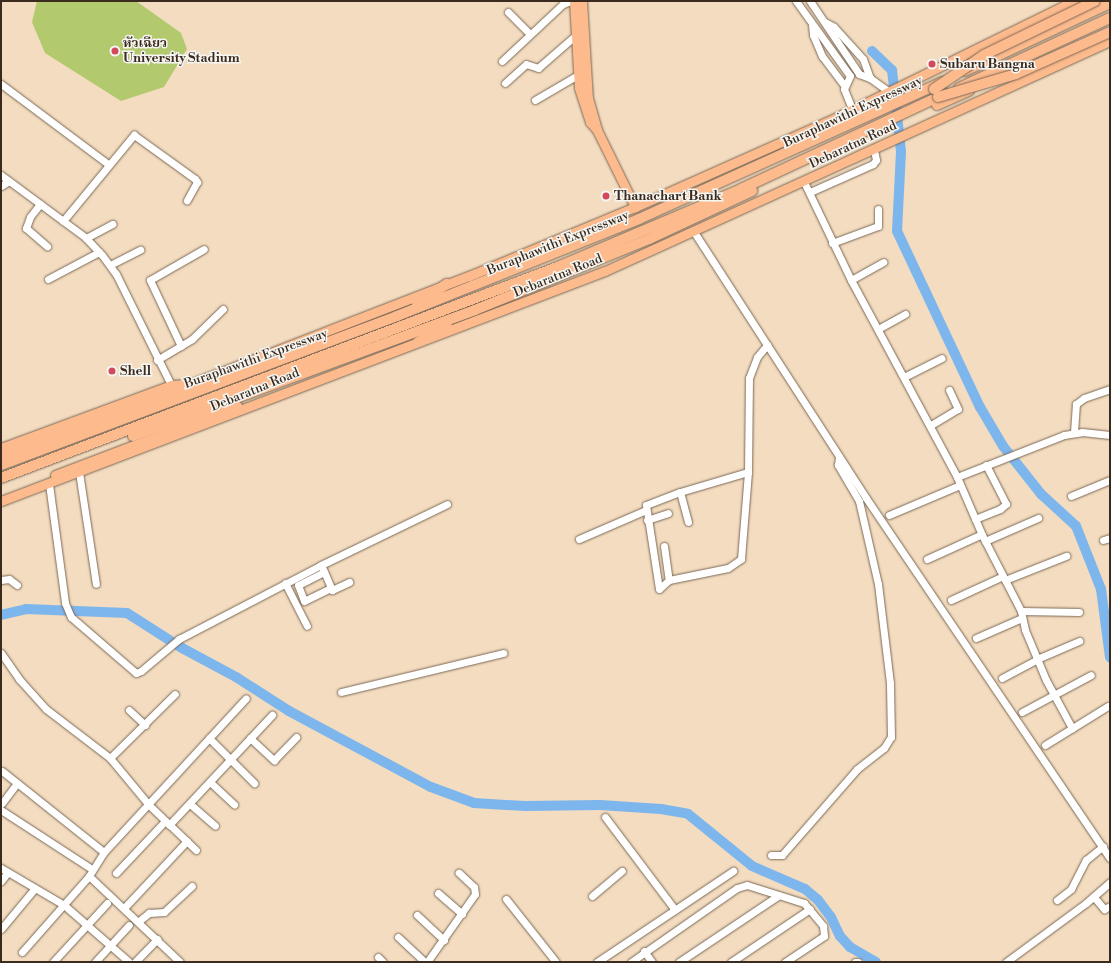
<!DOCTYPE html>
<meta charset="utf-8">
<style>
body{margin:0}
#map{position:relative;width:1111px;height:963px;overflow:hidden;background:#f3dcbf;font-family:"Libre Bodoni","Noto Serif Thai",serif}
div>[style]{position:absolute}
[style*='--x']{left:calc(var(--x)*1px);top:calc(var(--y)*1px);width:calc(var(--w)*1px);rotate:calc(var(--a)*1deg)}
.green>*{inset:0;background:#b2c96e}
.river>*{height:10px;margin:-5px;padding:0 5px;transform-origin:5px;border-radius:5px;background:#7db6ed}
.roads{filter:drop-shadow(0 0 1px #7b6856) drop-shadow(0 0 1px #7b6856)}
.minor>*{height:7px;margin:-3.5px;padding:0 3.5px;transform-origin:3.5px;border-radius:3.5px;background:#fff}
.major>*{height:9px;margin:-4.5px;padding:0 4.5px;transform-origin:4.5px;border-radius:4.5px;background:#fcba8d}
.highway>*{height:10px;margin:-5px;padding:0 5px;transform-origin:5px;border-radius:5px;background:#fcba8d}
.bridges{filter:drop-shadow(0 0 1px #7b6856) drop-shadow(0 0 1px #7b6856)}
.highway-bridge>*{height:10px;margin:-5px;padding:0 5px;transform-origin:5px;border-radius:5px;background:#fcba8d}
.dots>*{width:11px;height:11px;translate:-50% -50%;box-sizing:border-box;border:2px solid #f6f6f2;border-radius:50%}
span{translate:-50% -50%;white-space:nowrap;text-align:center;line-height:1.15;-webkit-text-stroke:3px #f6f6f2;paint-order:stroke}
.poi-label{font-size:13px;color:#3b2a1e;font-weight:700}
.left{translate:0 -50%;text-align:left}
.street-label{font-size:13px;color:#3b2a1e}
.frame{position:absolute;inset:0;border:2px solid #3b2a1e;pointer-events:none}
</style>
<div id="map">
<div class="green">
<i style="clip-path:polygon(37px 1px,136px 1px,181px 33px,187px 49px,164px 87px,121px 101px,45px 53px,32px 22px)"></i>
</div>
<div class="river">
<i style="--x:872;--y:51;--w:28;--a:44"></i>
<i style="--x:892;--y:70;--w:82;--a:83.7"></i>
<i style="--x:901;--y:152;--w:79;--a:92.9"></i>
<i style="--x:897;--y:231;--w:195;--a:64.8"></i>
<i style="--x:980;--y:407;--w:45;--a:59.5"></i>
<i style="--x:1003;--y:446;--w:61;--a:51.6"></i>
<i style="--x:1041;--y:494;--w:47;--a:42.4"></i>
<i style="--x:1076;--y:526;--w:68;--a:68.4"></i>
<i style="--x:1101;--y:589;--w:69;--a:82.5"></i>
<i style="--x:1;--y:615;--w:26;--a:-13"></i>
<i style="--x:26;--y:609;--w:101;--a:2.3"></i>
<i style="--x:127;--y:613;--w:65;--a:32.5"></i>
<i style="--x:182;--y:648;--w:61;--a:28.2"></i>
<i style="--x:236;--y:677;--w:63;--a:32.7"></i>
<i style="--x:289;--y:711;--w:161;--a:28.2"></i>
<i style="--x:431;--y:787;--w:46;--a:20.4"></i>
<i style="--x:474;--y:803;--w:51;--a:3.4"></i>
<i style="--x:525;--y:806;--w:75;--a:-0.8"></i>
<i style="--x:600;--y:805;--w:61;--a:3.8"></i>
<i style="--x:661;--y:809;--w:27;--a:10"></i>
<i style="--x:688;--y:814;--w:82;--a:39.1"></i>
<i style="--x:752;--y:866;--w:58;--a:23.5"></i>
<i style="--x:805;--y:889;--w:17;--a:40"></i>
<i style="--x:818;--y:900;--w:21;--a:53"></i>
<i style="--x:831;--y:917;--w:21;--a:65"></i>
<i style="--x:840;--y:936;--w:15;--a:48"></i>
<i style="--x:850;--y:947;--w:30;--a:30"></i>
</div>
<div class="roads">
<div class="minor">
<i style="--x:796;--y:1;--w:92;--a:54.2"></i>
<i style="--x:850;--y:76;--w:14;--a:115"></i>
<i style="--x:844;--y:89;--w:22;--a:68"></i>
<i style="--x:810;--y:1;--w:88;--a:56.1"></i>
<i style="--x:859;--y:74;--w:12;--a:20"></i>
<i style="--x:870;--y:78;--w:22;--a:36"></i>
<i style="--x:508;--y:12;--w:31;--a:45"></i>
<i style="--x:825;--y:22;--w:10;--a:29"></i>
<i style="--x:834;--y:27;--w:43;--a:47.8"></i>
<i style="--x:863;--y:59;--w:20;--a:70"></i>
<i style="--x:812;--y:25;--w:10;--a:84"></i>
<i style="--x:813;--y:35;--w:23;--a:67"></i>
<i style="--x:822;--y:56;--w:36;--a:53"></i>
<i style="--x:502;--y:61;--w:83;--a:-43.1"></i>
<i style="--x:563;--y:4;--w:9;--a:-21"></i>
<i style="--x:505;--y:83;--w:28;--a:-42"></i>
<i style="--x:526;--y:64;--w:13;--a:18"></i>
<i style="--x:538;--y:68;--w:52;--a:-41.1"></i>
<i style="--x:1;--y:84;--w:134;--a:36.8"></i>
<i style="--x:535;--y:100;--w:50;--a:-30.2"></i>
<i style="--x:1;--y:175;--w:106;--a:36.5"></i>
<i style="--x:86;--y:238;--w:23;--a:47"></i>
<i style="--x:102;--y:255;--w:24;--a:54"></i>
<i style="--x:116;--y:274;--w:124;--a:63.6"></i>
<i style="--x:804;--y:182;--w:109;--a:64.4"></i>
<i style="--x:851;--y:280;--w:224;--a:61.7"></i>
<i style="--x:957;--y:477;--w:65;--a:66.6"></i>
<i style="--x:983;--y:537;--w:83;--a:62.8"></i>
<i style="--x:1021;--y:611;--w:19;--a:78"></i>
<i style="--x:1025;--y:630;--w:54;--a:67.2"></i>
<i style="--x:1046;--y:680;--w:55;--a:61.6"></i>
<i style="--x:1;--y:186;--w:9;--a:-32"></i>
<i style="--x:810;--y:192;--w:69;--a:-24"></i>
<i style="--x:873;--y:164;--w:5;--a:-53"></i>
<i style="--x:876;--y:160;--w:10;--a:-101"></i>
<i style="--x:40;--y:204;--w:16;--a:128"></i>
<i style="--x:30;--y:217;--w:12;--a:110"></i>
<i style="--x:26;--y:228;--w:28;--a:41"></i>
<i style="--x:63;--y:221;--w:112;--a:-50.5"></i>
<i style="--x:134;--y:135;--w:75;--a:35.8"></i>
<i style="--x:195;--y:179;--w:4;--a:56"></i>
<i style="--x:197;--y:182;--w:21;--a:119"></i>
<i style="--x:694;--y:232;--w:317;--a:57.1"></i>
<i style="--x:866;--y:498;--w:435;--a:55.9"></i>
<i style="--x:86;--y:238;--w:30;--a:-28"></i>
<i style="--x:832;--y:243;--w:49;--a:-20.3"></i>
<i style="--x:878;--y:226;--w:17;--a:-90"></i>
<i style="--x:110;--y:265;--w:34;--a:-27"></i>
<i style="--x:48;--y:279;--w:58;--a:-27.9"></i>
<i style="--x:851;--y:280;--w:37;--a:-29"></i>
<i style="--x:878;--y:329;--w:31;--a:-29"></i>
<i style="--x:181;--y:346;--w:73;--a:-115.2"></i>
<i style="--x:150;--y:280;--w:62;--a:-29.9"></i>
<i style="--x:157;--y:360;--w:41;--a:-31"></i>
<i style="--x:192;--y:339;--w:43;--a:-44.1"></i>
<i style="--x:904;--y:377;--w:42;--a:-26.6"></i>
<i style="--x:931;--y:425;--w:31;--a:-31"></i>
<i style="--x:958;--y:409;--w:21;--a:-115"></i>
<i style="--x:1074;--y:432;--w:28;--a:-86"></i>
<i style="--x:1076;--y:404;--w:10;--a:-37"></i>
<i style="--x:1084;--y:398;--w:28;--a:-19"></i>
<i style="--x:79;--y:472;--w:113;--a:81.4"></i>
<i style="--x:957;--y:477;--w:115;--a:-21.4"></i>
<i style="--x:1064;--y:435;--w:18;--a:-9"></i>
<i style="--x:1082;--y:432;--w:28;--a:6"></i>
<i style="--x:49;--y:484;--w:120;--a:82.3"></i>
<i style="--x:65;--y:603;--w:15;--a:67"></i>
<i style="--x:71;--y:617;--w:86;--a:40.7"></i>
<i style="--x:136;--y:673;--w:5;--a:-22"></i>
<i style="--x:141;--y:671;--w:50;--a:-40.1"></i>
<i style="--x:179;--y:639;--w:160;--a:-27.5"></i>
<i style="--x:321;--y:565;--w:140;--a:-25.8"></i>
<i style="--x:680;--y:492;--w:31;--a:75"></i>
<i style="--x:1071;--y:496;--w:42;--a:-22.3"></i>
<i style="--x:889;--y:515;--w:77;--a:-22.9"></i>
<i style="--x:975;--y:519;--w:27;--a:-22"></i>
<i style="--x:1000;--y:509;--w:8;--a:-40"></i>
<i style="--x:1006;--y:504;--w:44;--a:-117.1"></i>
<i style="--x:647;--y:520;--w:22;--a:-18"></i>
<i style="--x:579;--y:539;--w:73;--a:-23.4"></i>
<i style="--x:1103;--y:540;--w:7;--a:-16"></i>
<i style="--x:985;--y:541;--w:58;--a:-23.5"></i>
<i style="--x:664;--y:546;--w:34;--a:82"></i>
<i style="--x:669;--y:580;--w:60;--a:-11.5"></i>
<i style="--x:728;--y:568;--w:16;--a:-35"></i>
<i style="--x:741;--y:559;--w:87;--a:-85.4"></i>
<i style="--x:748;--y:472;--w:94;--a:-89.4"></i>
<i style="--x:749;--y:378;--w:22;--a:-69"></i>
<i style="--x:757;--y:357;--w:16;--a:-50"></i>
<i style="--x:927;--y:559;--w:60;--a:-24.4"></i>
<i style="--x:323;--y:569;--w:23;--a:67"></i>
<i style="--x:332;--y:590;--w:19;--a:-25"></i>
<i style="--x:324;--y:572;--w:29;--a:153"></i>
<i style="--x:298;--y:585;--w:17;--a:69"></i>
<i style="--x:304;--y:601;--w:30;--a:-26"></i>
<i style="--x:1;--y:580;--w:8;--a:-7"></i>
<i style="--x:9;--y:579;--w:10;--a:37"></i>
<i style="--x:669;--y:580;--w:13;--a:138"></i>
<i style="--x:659;--y:589;--w:85;--a:-98.8"></i>
<i style="--x:646;--y:505;--w:36;--a:-21"></i>
<i style="--x:680;--y:492;--w:71;--a:-16.4"></i>
<i style="--x:1005;--y:580;--w:66;--a:-21.5"></i>
<i style="--x:285;--y:583;--w:48;--a:62.9"></i>
<i style="--x:951;--y:600;--w:57;--a:-24.8"></i>
<i style="--x:1021;--y:611;--w:58;--a:1"></i>
<i style="--x:976;--y:638;--w:50;--a:-23.5"></i>
<i style="--x:1;--y:653;--w:32;--a:55"></i>
<i style="--x:19;--y:679;--w:40;--a:48"></i>
<i style="--x:46;--y:709;--w:81;--a:37.4"></i>
<i style="--x:110;--y:758;--w:61;--a:50.3"></i>
<i style="--x:149;--y:805;--w:65;--a:43.8"></i>
<i style="--x:1002;--y:678;--w:40;--a:-28"></i>
<i style="--x:1037;--y:659;--w:46;--a:-23.2"></i>
<i style="--x:341;--y:692;--w:167;--a:-13.5"></i>
<i style="--x:129;--y:710;--w:22;--a:43"></i>
<i style="--x:1022;--y:712;--w:78;--a:-28.2"></i>
<i style="--x:209;--y:738;--w:64;--a:45"></i>
<i style="--x:250;--y:738;--w:33;--a:43"></i>
<i style="--x:274;--y:760;--w:32;--a:-46"></i>
<i style="--x:1045;--y:745;--w:74;--a:-31.8"></i>
<i style="--x:110;--y:758;--w:91;--a:-44.6"></i>
<i style="--x:2;--y:771;--w:130;--a:38.5"></i>
<i style="--x:210;--y:782;--w:33;--a:43"></i>
<i style="--x:2;--y:803;--w:25;--a:-53"></i>
<i style="--x:190;--y:804;--w:33;--a:41"></i>
<i style="--x:1;--y:810;--w:108;--a:33"></i>
<i style="--x:605;--y:817;--w:116;--a:53"></i>
<i style="--x:169;--y:825;--w:151;--a:-46.9"></i>
<i style="--x:771;--y:855;--w:11;--a:0"></i>
<i style="--x:782;--y:855;--w:114;--a:-48.9"></i>
<i style="--x:857;--y:769;--w:34;--a:-38"></i>
<i style="--x:884;--y:748;--w:13;--a:-58"></i>
<i style="--x:891;--y:737;--w:54;--a:-91.1"></i>
<i style="--x:890;--y:683;--w:100;--a:-96.9"></i>
<i style="--x:878;--y:584;--w:85;--a:-102.9"></i>
<i style="--x:859;--y:501;--w:42;--a:-120.3"></i>
<i style="--x:838;--y:465;--w:8;--a:-83"></i>
<i style="--x:1;--y:868;--w:73;--a:30.4"></i>
<i style="--x:64;--y:905;--w:86;--a:41.2"></i>
<i style="--x:116;--y:873;--w:71;--a:-46.7"></i>
<i style="--x:89;--y:876;--w:125;--a:43.4"></i>
<i style="--x:1;--y:881;--w:11;--a:-52"></i>
<i style="--x:438;--y:893;--w:32;--a:41"></i>
<i style="--x:592;--y:896;--w:39;--a:-40"></i>
<i style="--x:1094;--y:897;--w:16;--a:50"></i>
<i style="--x:1104;--y:909;--w:7;--a:-27"></i>
<i style="--x:506;--y:899;--w:80;--a:51.6"></i>
<i style="--x:1057;--y:900;--w:18;--a:-38"></i>
<i style="--x:1071;--y:889;--w:33;--a:-63"></i>
<i style="--x:1086;--y:860;--w:22;--a:-39"></i>
<i style="--x:124;--y:908;--w:92;--a:-46.8"></i>
<i style="--x:417;--y:915;--w:37;--a:43"></i>
<i style="--x:139;--y:921;--w:13;--a:-39"></i>
<i style="--x:149;--y:913;--w:15;--a:-4"></i>
<i style="--x:164;--y:912;--w:38;--a:-43"></i>
<i style="--x:1;--y:929;--w:53;--a:-50.3"></i>
<i style="--x:398;--y:937;--w:37;--a:43"></i>
<i style="--x:644;--y:951;--w:14;--a:54"></i>
<i style="--x:22;--y:952;--w:101;--a:-48.6"></i>
<i style="--x:89;--y:876;--w:28;--a:-58"></i>
<i style="--x:104;--y:852;--w:209;--a:-47.3"></i>
<i style="--x:378;--y:957;--w:7;--a:45"></i>
<i style="--x:53;--y:962;--w:80;--a:-47.5"></i>
<i style="--x:95;--y:962;--w:50;--a:-47.4"></i>
<i style="--x:135;--y:962;--w:32;--a:-46"></i>
<i style="--x:427;--y:962;--w:83;--a:-54.8"></i>
<i style="--x:475;--y:894;--w:7;--a:-98"></i>
<i style="--x:474;--y:887;--w:21;--a:-137"></i>
<i style="--x:597;--y:962;--w:164;--a:-33.8"></i>
<i style="--x:631;--y:962;--w:129;--a:-34.9"></i>
<i style="--x:737;--y:888;--w:10;--a:-17"></i>
<i style="--x:747;--y:885;--w:60;--a:17.5"></i>
<i style="--x:804;--y:903;--w:30;--a:50"></i>
<i style="--x:823;--y:926;--w:10;--a:84"></i>
<i style="--x:824;--y:936;--w:47;--a:146.3"></i>
<i style="--x:679;--y:962;--w:120;--a:-33.8"></i>
<i style="--x:731;--y:962;--w:95;--a:-33.9"></i>
<i style="--x:855;--y:962;--w:3;--a:0"></i>
<i style="--x:1006;--y:962;--w:99;--a:-36.4"></i>
<i style="--x:1086;--y:903;--w:32;--a:-41"></i>
</div>
<div class="major">
<i style="--x:574;--y:1;--w:87;--a:86.7"></i>
<i style="--x:579;--y:88;--w:36;--a:72"></i>
<i style="--x:590;--y:122;--w:11;--a:49"></i>
<i style="--x:582;--y:1;--w:97;--a:86.5"></i>
<i style="--x:588;--y:98;--w:33;--a:74"></i>
<i style="--x:597;--y:130;--w:86;--a:63.7"></i>
<i style="--x:1;--y:448;--w:181;--a:-20.3"></i>
<i style="--x:171;--y:385;--w:19;--a:-3"></i>
<i style="--x:190;--y:384;--w:299;--a:-21.2"></i>
<i style="--x:469;--y:276;--w:180;--a:-22.6"></i>
<i style="--x:635;--y:207;--w:221;--a:-24"></i>
<i style="--x:837;--y:117;--w:264;--a:-26.1"></i>
<i style="--x:1;--y:456;--w:199;--a:-20.6"></i>
<i style="--x:55;--y:475;--w:195;--a:-20.8"></i>
<i style="--x:1;--y:501;--w:646;--a:-20.85"></i>
<i style="--x:605;--y:271;--w:555;--a:-24.49"></i>
</div>
<div class="highway">
<i style="--x:965;--y:71;--w:160;--a:-25.1"></i>
<i style="--x:959;--y:88;--w:166;--a:-24.9"></i>
<i style="--x:937;--y:105;--w:35;--a:-24"></i>
<i style="--x:417;--y:304;--w:36;--a:-34"></i>
<i style="--x:418;--y:342;--w:33;--a:-29"></i>
<i style="--x:133;--y:436;--w:364;--a:-20.2"></i>
<i style="--x:475;--y:310;--w:188;--a:-22.2"></i>
<i style="--x:649;--y:239;--w:114;--a:-25"></i>
<i style="--x:1;--y:465;--w:423;--a:-20.6"></i>
<i style="--x:397;--y:316;--w:261;--a:-21.8"></i>
<i style="--x:639;--y:219;--w:333;--a:-24.3"></i>
<i style="--x:1;--y:478;--w:598;--a:-20.77"></i>
<i style="--x:560;--y:266;--w:197;--a:-23"></i>
<i style="--x:741;--y:189;--w:225;--a:-25"></i>
</div>
</div>
<div class="bridges">
<div class="highway-bridge">
<i style="--x:934;--y:89;--w:60;--a:-34.2"></i>
<i style="--x:984;--y:55;--w:123;--a:-25.9"></i>
<i style="--x:938;--y:97;--w:81;--a:-16.4"></i>
<i style="--x:1016;--y:74;--w:103;--a:-24.1"></i>
</div>
</div>
<div class="dots">
<i style="left:115px;top:51px;background:#d1495b"></i>
<i style="left:932px;top:64px;background:#d1495b"></i>
<i style="left:606px;top:196px;background:#d1495b"></i>
<i style="left:112px;top:371px;background:#d1495b"></i>
</div>
<div class="poi-label">
<span class="left" style="left:123px;top:51px">หัวเฉียว<br>University Stadium</span>
<span class="left" style="left:940px;top:64px">Subaru Bangna</span>
<span class="left" style="left:614px;top:196px">Thanachart Bank</span>
<span class="left" style="left:120px;top:371px">Shell</span>
</div>
<div class="street-label">
<span style="left:853px;top:112px;rotate:-25deg">Buraphawithi Expressway</span>
<span style="left:853px;top:145px;rotate:-25deg">Debaratna Road</span>
<span style="left:558px;top:243px;rotate:-22deg">Buraphawithi Expressway</span>
<span style="left:558px;top:276px;rotate:-22deg">Debaratna Road</span>
<span style="left:256px;top:359px;rotate:-20deg">Buraphawithi Expressway</span>
<span style="left:255px;top:390px;rotate:-22deg">Debaratna Road</span>
</div>
<div class="frame"></div>
</div>
